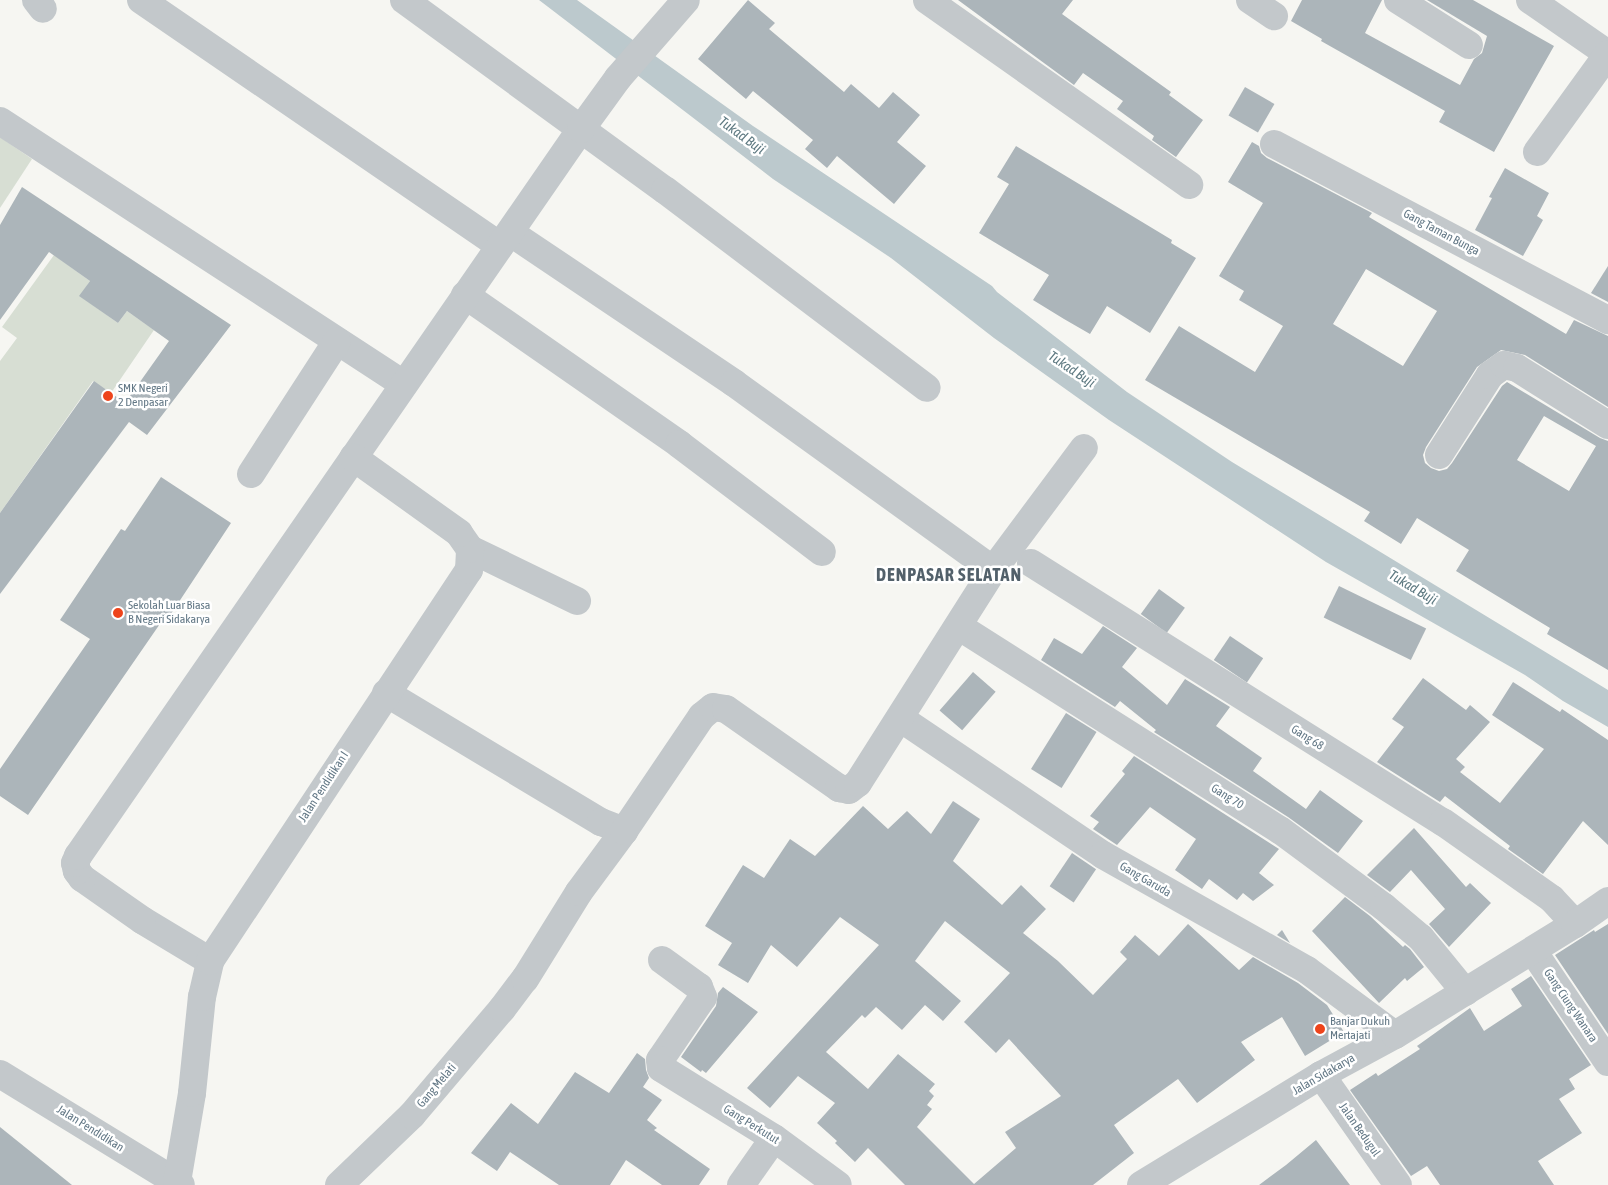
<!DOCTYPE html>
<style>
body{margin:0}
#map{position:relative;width:1608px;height:1185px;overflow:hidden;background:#f6f6f2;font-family:"Asap Condensed",sans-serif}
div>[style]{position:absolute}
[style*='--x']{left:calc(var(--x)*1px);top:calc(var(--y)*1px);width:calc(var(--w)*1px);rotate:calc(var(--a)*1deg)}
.green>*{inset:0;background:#d7ded3}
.water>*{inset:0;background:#bcc9cd}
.building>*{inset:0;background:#acb5ba;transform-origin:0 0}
.minor>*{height:28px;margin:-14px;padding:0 14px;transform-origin:14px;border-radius:14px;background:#c3c8cb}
.tertiary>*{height:28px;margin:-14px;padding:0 14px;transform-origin:14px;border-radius:14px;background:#c3c8cb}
.dots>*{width:14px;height:14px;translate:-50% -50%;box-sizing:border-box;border:2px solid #fff;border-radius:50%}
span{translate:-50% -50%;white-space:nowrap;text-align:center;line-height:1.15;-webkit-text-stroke:5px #fff;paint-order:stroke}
.street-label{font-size:12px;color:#637886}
.poi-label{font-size:12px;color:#637886}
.left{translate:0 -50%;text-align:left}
.water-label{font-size:14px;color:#5f7a82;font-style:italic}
.district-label{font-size:18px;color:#52606a;font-weight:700;letter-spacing:1px}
</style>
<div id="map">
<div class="green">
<i style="clip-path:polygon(0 137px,32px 159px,0 208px)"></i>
<i style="clip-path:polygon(54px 255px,90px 281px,80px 296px,118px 323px,127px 311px,154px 330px,111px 393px,93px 381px,0 513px,0 361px,17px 338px,2px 327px)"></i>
</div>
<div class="water">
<i style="clip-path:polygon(539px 0,577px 0,753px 126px,992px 286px,997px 292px,1127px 392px,1232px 462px,1608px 690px,1608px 727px,1563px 701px,1525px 675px,1326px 562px,1109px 420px,994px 338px,891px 258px,773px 179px)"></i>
</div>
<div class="building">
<i style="clip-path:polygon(748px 0,775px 23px,769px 29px,844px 92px,851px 84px,879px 108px,893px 92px,920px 115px,897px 142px,926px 166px,894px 204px,837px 156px,827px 168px,805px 149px,813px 140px,753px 91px,746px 99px,698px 59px)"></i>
<i style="clip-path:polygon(958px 0,1073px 0,1062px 14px,1171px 92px,1169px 95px,1203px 120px,1176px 157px,1152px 140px,1154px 136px,1117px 109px,1123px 101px,1083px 73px,1074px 85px)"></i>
<i style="clip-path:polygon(1302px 0,1382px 0,1365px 33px,1460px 85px,1474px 59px,1482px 53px,1487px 36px,1427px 0,1473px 0,1554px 46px,1494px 152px,1439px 122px,1445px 111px,1321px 41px,1322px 39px,1291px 21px)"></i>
<i style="left:1245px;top:87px;width:34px;height:33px;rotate:30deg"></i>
<i style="clip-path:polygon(evenodd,1252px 142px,1259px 146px,1261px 153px,1267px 158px,1372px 213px,1369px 217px,1566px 334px,1574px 320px,1608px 336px,1608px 407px,1525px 355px,1501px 350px,1477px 367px,1426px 447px,1423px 455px,1425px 463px,1431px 468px,1439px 471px,1447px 469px,1452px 463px,1502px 386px,1507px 382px,1600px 438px,1608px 441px,1608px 670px,1547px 634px,1550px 628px,1456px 571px,1469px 550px,1417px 518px,1401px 544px,1364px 521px,1370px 512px,1145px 380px,1179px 326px,1255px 372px,1283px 326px,1239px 300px,1244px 291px,1219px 276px,1263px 203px,1228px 182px,1252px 142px,1366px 269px,1437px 311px,1403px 366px,1333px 324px,1366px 269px,1252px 142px,1544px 416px,1596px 446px,1569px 491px,1517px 460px,1544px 416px)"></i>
<i style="clip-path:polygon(1016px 146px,1172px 240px,1171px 243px,1196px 258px,1150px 333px,1107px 306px,1090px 334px,1064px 319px,1033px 300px,1049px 275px,979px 233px,1009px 184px,997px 177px)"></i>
<i style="clip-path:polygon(1505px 168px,1549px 193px,1537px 216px,1543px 220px,1523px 256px,1475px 230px,1492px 198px,1489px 197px)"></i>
<i style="clip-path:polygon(22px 187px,231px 325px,147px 435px,129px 422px,0 594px,0 513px,94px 381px,125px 403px,169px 341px,127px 311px,118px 323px,79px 296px,90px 281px,49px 252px,0 320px,0 225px)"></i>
<i style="clip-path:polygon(1608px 266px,1608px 302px,1591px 293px)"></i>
<i style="clip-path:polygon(161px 477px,231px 523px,167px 620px,164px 618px,28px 815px,0 796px,0 769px,90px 639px,60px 620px,121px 529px,125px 531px)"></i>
<i style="left:1339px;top:586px;width:97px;height:35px;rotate:26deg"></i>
<i style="left:1159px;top:589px;width:32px;height:31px;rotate:36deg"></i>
<i style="clip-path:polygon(1103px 626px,1137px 648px,1122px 667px,1167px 705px,1185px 679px,1230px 707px,1216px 726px,1262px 758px,1253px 771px,1306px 809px,1320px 790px,1363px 821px,1338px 853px,1288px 817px,1154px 732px,1156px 730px,1120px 701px,1115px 707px,1041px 660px,1054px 638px,1082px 654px)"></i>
<i style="left:1230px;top:636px;width:40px;height:29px;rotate:34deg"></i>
<i style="left:973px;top:672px;width:30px;height:51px;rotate:41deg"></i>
<i style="clip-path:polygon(1423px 678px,1466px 710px,1470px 705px,1490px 722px,1456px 759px,1465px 767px,1460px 772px,1500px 803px,1544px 749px,1492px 715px,1513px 682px,1560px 712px,1562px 709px,1608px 740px,1608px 845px,1583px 821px,1543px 874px,1508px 849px,1510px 846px,1445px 796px,1440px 802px,1377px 762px,1404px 727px,1392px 719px)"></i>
<i style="left:1066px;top:713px;width:36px;height:66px;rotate:32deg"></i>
<i style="clip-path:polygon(1134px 756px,1279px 849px,1259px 873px,1274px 885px,1253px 901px,1243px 893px,1237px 900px,1209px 879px,1202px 889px,1175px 870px,1196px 839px,1150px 807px,1117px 845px,1093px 829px,1099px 822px,1090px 816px,1125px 774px,1122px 771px)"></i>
<i style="clip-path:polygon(evenodd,953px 801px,980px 819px,953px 861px,1002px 905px,1021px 885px,1046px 909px,1023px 933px,1058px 961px,1093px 995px,1127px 959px,1120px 952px,1135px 935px,1159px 956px,1188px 924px,1239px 970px,1253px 957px,1298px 983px,1327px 1005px,1344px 1032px,1305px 1056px,1282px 1017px,1241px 1042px,1255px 1060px,1197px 1103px,1178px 1079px,1114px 1125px,1134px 1153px,1093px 1185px,905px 1185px,868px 1148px,855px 1162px,835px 1143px,837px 1141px,817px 1123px,835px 1103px,798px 1076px,770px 1108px,747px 1088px,879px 945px,840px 917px,797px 967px,771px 945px,748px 983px,718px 965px,732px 943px,705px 926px,743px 865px,764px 878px,790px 839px,815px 856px,863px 806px,888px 829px,907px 811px,931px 834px,953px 801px,945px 921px,1010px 973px,964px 1022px,996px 1053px,1009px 1039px,1061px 1096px,1005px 1132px,1016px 1148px,974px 1184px,917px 1127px,932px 1109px,927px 1105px,934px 1096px,929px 1091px,935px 1084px,898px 1054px,868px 1089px,826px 1052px,862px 1015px,865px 1018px,876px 1007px,902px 1030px,925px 1005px,943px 1021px,961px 1001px,915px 961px,945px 921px)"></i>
<i style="clip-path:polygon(1414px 828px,1466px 887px,1470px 883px,1491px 903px,1449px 947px,1429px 924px,1445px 909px,1411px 870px,1390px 892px,1367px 875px)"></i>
<i style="left:1072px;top:853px;width:29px;height:40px;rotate:34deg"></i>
<i style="clip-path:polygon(1345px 897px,1370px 916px,1403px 947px,1405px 945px,1410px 949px,1424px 967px,1407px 981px,1405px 978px,1379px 1003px,1312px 931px)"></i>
<i style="clip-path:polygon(1608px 924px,1608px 1034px,1555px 955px,1594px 930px,1595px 932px)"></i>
<i style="clip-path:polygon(1282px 930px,1290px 943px,1277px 935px)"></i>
<i style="clip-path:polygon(1531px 976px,1591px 1065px,1569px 1079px,1575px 1089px,1559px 1099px,1582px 1133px,1538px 1161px,1554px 1185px,1440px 1185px,1427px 1166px,1411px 1176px,1350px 1090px,1376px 1073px,1378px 1076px,1420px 1049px,1417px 1046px,1470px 1008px,1484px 1031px,1522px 1006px,1511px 989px)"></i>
<i style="clip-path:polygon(723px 987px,758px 1012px,706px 1073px,702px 1070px,701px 1072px,681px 1057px,716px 1006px,718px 993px)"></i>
<i style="clip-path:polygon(637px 1053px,645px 1059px,646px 1070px,649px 1078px,643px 1087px,662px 1100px,647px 1120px,657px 1128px,654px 1130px,710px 1169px,699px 1185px,662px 1185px,626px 1160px,610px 1185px,559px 1185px,510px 1152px,497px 1171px,471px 1153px,511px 1103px,538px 1124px,575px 1072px,609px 1093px)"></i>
<i style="clip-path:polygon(0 1127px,72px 1185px,0 1185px)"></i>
<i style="clip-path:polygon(1316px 1140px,1350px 1185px,1259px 1185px,1286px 1165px)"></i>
</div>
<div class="minor">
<i style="--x:36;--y:0;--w:11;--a:52"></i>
<i style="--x:141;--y:0;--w:435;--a:34.4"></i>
<i style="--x:404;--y:0;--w:323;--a:36.1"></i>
<i style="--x:665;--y:190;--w:328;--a:37.1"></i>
<i style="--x:927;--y:0;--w:321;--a:35.2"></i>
<i style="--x:1250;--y:0;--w:29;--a:34"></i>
<i style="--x:1398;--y:0;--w:84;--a:32.4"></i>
<i style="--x:1530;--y:0;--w:95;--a:34.7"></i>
<i style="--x:0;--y:121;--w:482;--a:33.1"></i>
<i style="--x:1274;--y:144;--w:378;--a:27.8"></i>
<i style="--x:1537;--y:152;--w:121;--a:-54.1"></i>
<i style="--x:511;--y:233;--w:269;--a:33.9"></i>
<i style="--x:734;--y:383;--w:319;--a:35.8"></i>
<i style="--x:465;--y:295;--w:261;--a:34.8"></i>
<i style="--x:679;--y:444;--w:179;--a:37.1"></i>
<i style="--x:1439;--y:455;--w:95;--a:-57.5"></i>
<i style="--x:1490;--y:375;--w:17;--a:-36"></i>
<i style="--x:1504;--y:365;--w:13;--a:13"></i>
<i style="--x:1517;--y:368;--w:107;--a:32.1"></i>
<i style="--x:251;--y:474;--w:158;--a:-57.1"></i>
<i style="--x:470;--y:549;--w:119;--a:25.9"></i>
<i style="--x:1031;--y:563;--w:487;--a:32.2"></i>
<i style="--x:1443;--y:822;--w:133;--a:35.2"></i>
<i style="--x:1552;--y:899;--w:34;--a:47"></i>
<i style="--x:966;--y:631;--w:372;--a:32.4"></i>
<i style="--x:1280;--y:830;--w:129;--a:36.5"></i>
<i style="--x:1384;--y:907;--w:48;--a:40"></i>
<i style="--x:1421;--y:938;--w:70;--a:50.8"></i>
<i style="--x:386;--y:693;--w:251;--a:31"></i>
<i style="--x:601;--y:822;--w:25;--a:21"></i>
<i style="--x:900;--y:718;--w:245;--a:34"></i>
<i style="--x:1103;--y:855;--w:234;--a:29.4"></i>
<i style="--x:1307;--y:970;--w:109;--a:36.5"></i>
<i style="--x:1533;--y:951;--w:134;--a:56"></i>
<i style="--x:662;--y:960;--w:46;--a:36.1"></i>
<i style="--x:699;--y:987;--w:11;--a:68"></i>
<i style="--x:703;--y:997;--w:76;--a:124.3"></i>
<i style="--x:660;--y:1060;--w:8;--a:83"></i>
<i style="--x:661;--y:1068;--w:133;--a:31.8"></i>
<i style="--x:774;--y:1138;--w:79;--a:36.3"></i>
<i style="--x:210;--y:961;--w:79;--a:-148.9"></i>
<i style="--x:142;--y:920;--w:73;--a:-145"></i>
<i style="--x:82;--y:878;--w:9;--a:-126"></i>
<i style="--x:77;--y:871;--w:8;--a:-104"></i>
<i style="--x:75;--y:863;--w:8;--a:-67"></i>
<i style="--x:78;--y:856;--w:884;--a:-55.32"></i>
<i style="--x:581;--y:129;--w:63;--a:-54"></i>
<i style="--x:618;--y:78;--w:103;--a:-48.9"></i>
<i style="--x:0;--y:1074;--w:212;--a:31.5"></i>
<i style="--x:177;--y:1182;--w:90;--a:-80.4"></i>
<i style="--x:192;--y:1093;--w:97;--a:-84.1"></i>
<i style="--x:202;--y:997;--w:37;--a:-77"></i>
<i style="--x:210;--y:961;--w:469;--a:-56.5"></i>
<i style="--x:469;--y:570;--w:21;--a:-87"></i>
<i style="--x:470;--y:549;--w:19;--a:-125"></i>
<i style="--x:459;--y:533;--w:130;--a:-144.4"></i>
<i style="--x:339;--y:1185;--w:101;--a:-43.8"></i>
<i style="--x:412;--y:1115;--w:139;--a:-49.7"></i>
<i style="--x:502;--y:1009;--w:38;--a:-53"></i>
<i style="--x:525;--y:979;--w:102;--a:-58.2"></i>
<i style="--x:579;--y:892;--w:76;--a:-53.6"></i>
<i style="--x:624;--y:831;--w:139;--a:-55.9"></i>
<i style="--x:702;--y:716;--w:14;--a:-39"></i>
<i style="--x:713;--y:707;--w:13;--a:9"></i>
<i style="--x:726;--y:709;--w:138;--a:35"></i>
<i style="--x:839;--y:788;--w:10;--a:11"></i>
<i style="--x:849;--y:790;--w:11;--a:-38"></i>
<i style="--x:858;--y:783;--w:252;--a:-57.6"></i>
<i style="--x:993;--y:570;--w:152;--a:-53.3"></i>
<i style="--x:741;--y:1185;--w:57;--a:-54.9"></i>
</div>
<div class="tertiary">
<i style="--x:1321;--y:1075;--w:134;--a:55"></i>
<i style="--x:1141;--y:1185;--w:211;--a:-31.4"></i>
<i style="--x:1321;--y:1075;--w:84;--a:-28.4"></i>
<i style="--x:1395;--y:1035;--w:211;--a:-31.7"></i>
<i style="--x:1575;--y:924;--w:40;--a:-34.9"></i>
</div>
<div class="dots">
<i style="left:108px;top:396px;background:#ee441b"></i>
<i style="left:118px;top:613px;background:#ee441b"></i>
<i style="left:1320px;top:1029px;background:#ee441b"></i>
</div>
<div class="street-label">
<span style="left:1441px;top:233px;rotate:28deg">Gang Taman Bunga</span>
<span style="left:1307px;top:738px;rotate:32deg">Gang 68</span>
<span style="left:324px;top:787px;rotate:-57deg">Jalan Pendidikan I</span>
<span style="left:1227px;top:797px;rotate:32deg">Gang 70</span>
<span style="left:1145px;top:880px;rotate:30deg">Gang Garuda</span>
<span style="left:1570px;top:1006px;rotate:56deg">Gang Ciung Wanara</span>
<span style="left:1324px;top:1075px;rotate:-30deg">Jalan Sidakarya</span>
<span style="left:437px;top:1086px;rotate:-50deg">Gang Melati</span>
<span style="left:751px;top:1125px;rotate:32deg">Gang Perkutut</span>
<span style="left:90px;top:1129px;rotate:32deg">Jalan Pendidikan</span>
<span style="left:1359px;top:1130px;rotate:55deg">Jalan Bedugul</span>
</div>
<div class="poi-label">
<span class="left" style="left:118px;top:396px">SMK Negeri<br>2 Denpasar</span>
<span class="left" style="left:128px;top:613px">Sekolah Luar Biasa<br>B Negeri Sidakarya</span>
<span class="left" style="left:1330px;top:1029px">Banjar Dukuh<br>Mertajati</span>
</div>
<div class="water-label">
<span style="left:742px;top:135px;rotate:36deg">Tukad Buji</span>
<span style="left:1072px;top:369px;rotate:34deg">Tukad Buji</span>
<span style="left:1413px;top:587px;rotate:31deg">Tukad Buji</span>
</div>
<div class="district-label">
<span style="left:949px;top:575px">DENPASAR SELATAN</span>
</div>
</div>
